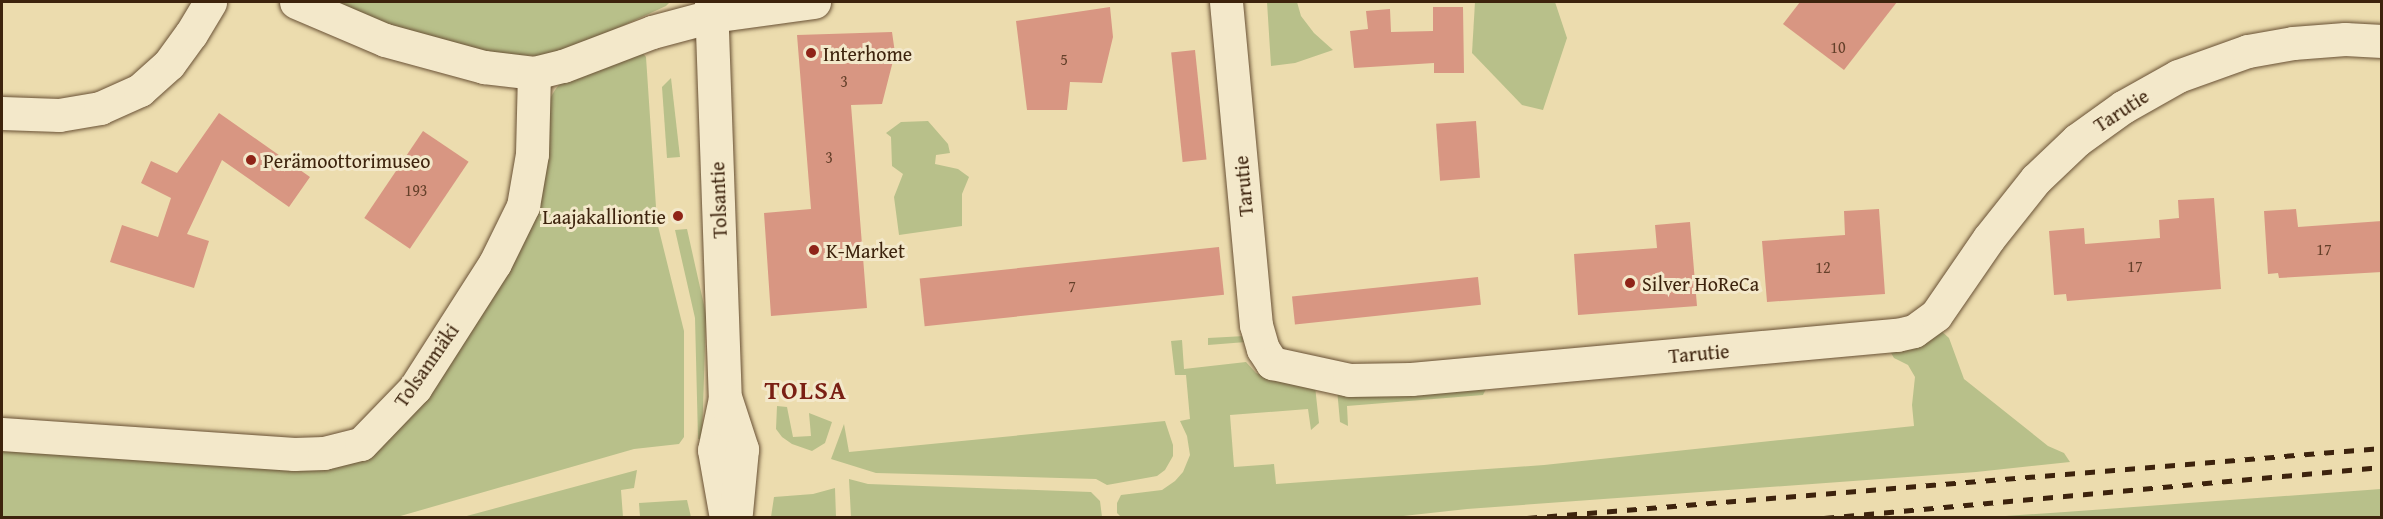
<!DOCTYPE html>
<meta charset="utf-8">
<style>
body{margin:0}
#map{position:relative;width:2383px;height:519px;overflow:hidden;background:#ecdcae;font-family:"Gentium Book Plus",serif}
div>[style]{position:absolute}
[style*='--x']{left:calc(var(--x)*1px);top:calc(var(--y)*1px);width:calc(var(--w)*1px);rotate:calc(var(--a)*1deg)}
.green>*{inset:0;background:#b8c08a}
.building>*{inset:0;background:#d89682;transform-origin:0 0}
.roads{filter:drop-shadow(0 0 2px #695135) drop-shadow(0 0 2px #695135)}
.street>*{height:33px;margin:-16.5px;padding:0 16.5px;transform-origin:16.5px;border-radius:16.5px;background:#f3e8ca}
.secondary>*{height:33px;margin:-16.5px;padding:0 16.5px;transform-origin:16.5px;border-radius:16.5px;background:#f3e8ca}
.rail>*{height:4.5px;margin-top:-2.25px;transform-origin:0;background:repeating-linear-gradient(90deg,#3d230d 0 10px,transparent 0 20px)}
.dots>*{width:16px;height:16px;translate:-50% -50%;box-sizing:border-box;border:3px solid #f3e8ca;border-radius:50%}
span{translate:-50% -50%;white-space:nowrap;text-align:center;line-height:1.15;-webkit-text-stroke:6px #f3e8ca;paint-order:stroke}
.number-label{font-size:16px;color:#64402a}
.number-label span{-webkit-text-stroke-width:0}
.poi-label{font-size:20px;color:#3d230d}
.left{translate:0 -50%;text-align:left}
.right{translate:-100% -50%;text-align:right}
.street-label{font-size:20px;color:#3d230d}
.district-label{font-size:26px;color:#7a1f14;font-weight:700;letter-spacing:1.5px}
.frame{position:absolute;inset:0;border:3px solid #3d230d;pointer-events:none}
</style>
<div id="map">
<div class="green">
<i style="clip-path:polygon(327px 2px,670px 2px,666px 6px,596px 38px,548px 56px,499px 55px,370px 22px)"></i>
<i style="clip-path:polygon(1267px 2px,1297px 2px,1301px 16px,1314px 33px,1333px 50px,1295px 63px,1271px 66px)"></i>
<i style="clip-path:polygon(1475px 2px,1555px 2px,1567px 38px,1543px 110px,1522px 105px,1472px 53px)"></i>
<i style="clip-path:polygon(638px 47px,646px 57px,657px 222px,684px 331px,684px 437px,679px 444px,634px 449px,397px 517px,2px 518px,2px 440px,360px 454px,461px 324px,544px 109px,555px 90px,568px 73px)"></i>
<i style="clip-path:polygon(671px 78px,680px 157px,667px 158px,662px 87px)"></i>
<i style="clip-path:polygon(928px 121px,948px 144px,950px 153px,936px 155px,935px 164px,958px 169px,969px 177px,962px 194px,962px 226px,899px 235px,894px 197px,903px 174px,892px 166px,891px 137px,886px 133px,901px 122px)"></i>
<i style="clip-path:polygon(687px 229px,706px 314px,702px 439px,698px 439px,695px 318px,675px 230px)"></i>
<i style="clip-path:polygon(1939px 329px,1949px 338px,1964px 379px,2048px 446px,2064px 453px,2070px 462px,1976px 472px,1467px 509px,1385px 518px,1121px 517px,1117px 513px,1117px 503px,1121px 495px,1162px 490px,1175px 481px,1183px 472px,1190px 455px,1187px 436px,1180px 421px,1190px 419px,1186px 375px,1175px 375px,1171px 341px,1182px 340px,1184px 369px,1246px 362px,1256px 373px,1270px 379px,1315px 386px,1319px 423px,1311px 430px,1308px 409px,1230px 415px,1234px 467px,1274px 464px,1276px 484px,1544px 465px,1914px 426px,1912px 405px,1915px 377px,1908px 365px,1894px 358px,1888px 348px)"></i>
<i style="clip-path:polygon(1245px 336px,1246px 342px,1208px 345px,1208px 338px)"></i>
<i style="clip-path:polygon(1487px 387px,1483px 395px,1347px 406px,1348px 426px,1340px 422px,1337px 389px)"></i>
<i style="clip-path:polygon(777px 406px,787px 407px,793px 437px,811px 436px,809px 413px,832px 422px,825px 443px,812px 451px,792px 444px,782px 437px,776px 429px)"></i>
<i style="clip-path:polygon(1165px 421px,1173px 445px,1173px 456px,1165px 470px,1157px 476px,1107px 485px,1096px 479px,876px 473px,831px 459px,844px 424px,849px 452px)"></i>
<i style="clip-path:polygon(637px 470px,634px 488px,621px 490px,623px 517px,463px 517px)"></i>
<i style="clip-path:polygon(849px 479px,868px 484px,1091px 492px,1100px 501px,1102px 517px,851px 517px)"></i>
<i style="clip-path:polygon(835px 488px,836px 517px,771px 517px,774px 497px,813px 494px)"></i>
<i style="clip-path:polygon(2381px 489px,2381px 517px,1991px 517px,2065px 512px)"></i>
<i style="clip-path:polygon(687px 500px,691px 517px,640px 517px,639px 503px)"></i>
</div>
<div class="building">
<i style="clip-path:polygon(1800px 2px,1897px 2px,1844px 70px,1783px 24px)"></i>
<i style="clip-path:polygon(1110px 7px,1113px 37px,1102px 83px,1070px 82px,1067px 110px,1027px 110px,1016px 21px)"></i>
<i style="clip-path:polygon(1433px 7px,1463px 7px,1464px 73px,1434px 73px,1434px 63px,1354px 68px,1350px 31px,1368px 29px,1366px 11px,1390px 9px,1391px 32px,1433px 31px)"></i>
<i style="clip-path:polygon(892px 32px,895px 53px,882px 104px,851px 105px,867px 308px,771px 316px,764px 213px,811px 209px,797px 35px)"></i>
<i style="left:1195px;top:50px;width:110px;height:24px;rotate:84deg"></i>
<i style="clip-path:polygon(219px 113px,310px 177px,289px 207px,222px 160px,187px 234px,209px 241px,194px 288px,110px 262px,122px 225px,158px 237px,171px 198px,141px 183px,151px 161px,177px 173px)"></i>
<i style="left:1476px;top:121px;width:57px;height:40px;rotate:86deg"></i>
<i style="left:423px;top:131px;width:55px;height:105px;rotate:34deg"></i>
<i style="clip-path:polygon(2214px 198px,2221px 289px,2067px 301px,2066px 294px,2054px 295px,2049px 231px,2084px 228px,2085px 244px,2160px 238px,2159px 220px,2179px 218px,2178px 200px)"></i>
<i style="clip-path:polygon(1879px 209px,1885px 294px,1767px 302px,1762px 241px,1845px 235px,1844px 211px)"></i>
<i style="clip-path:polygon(2296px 209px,2298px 227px,2382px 221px,2382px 272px,2279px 278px,2278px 273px,2268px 274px,2264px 211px)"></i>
<i style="clip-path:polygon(1690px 222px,1697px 306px,1578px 315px,1574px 254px,1657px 248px,1655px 225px)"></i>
<i style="left:1219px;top:247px;width:48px;height:301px;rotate:84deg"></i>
<i style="left:1478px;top:277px;width:28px;height:187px;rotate:84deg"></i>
</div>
<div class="roads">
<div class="street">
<i style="--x:296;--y:2;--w:97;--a:23.1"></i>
<i style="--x:385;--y:40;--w:103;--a:15.3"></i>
<i style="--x:484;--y:67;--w:50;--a:6.8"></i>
<i style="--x:534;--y:73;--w:30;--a:-14"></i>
<i style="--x:563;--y:66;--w:95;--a:-20.9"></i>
<i style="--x:652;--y:32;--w:62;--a:-14.9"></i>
<i style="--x:712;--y:16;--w:103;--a:-7.8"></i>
<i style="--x:1226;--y:2;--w:324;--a:84.7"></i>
<i style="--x:1256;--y:325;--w:25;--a:74"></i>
<i style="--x:1263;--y:349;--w:17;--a:57"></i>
<i style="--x:1272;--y:363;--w:79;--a:12.4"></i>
<i style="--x:1349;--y:380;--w:62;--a:-0.9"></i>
<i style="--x:1411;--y:379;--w:488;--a:-5.2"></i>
<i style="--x:1897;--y:335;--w:17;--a:-13"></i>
<i style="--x:1914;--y:331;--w:27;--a:-36"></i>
<i style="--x:1936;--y:315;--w:93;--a:-55.5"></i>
<i style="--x:1989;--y:238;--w:75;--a:-51.5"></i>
<i style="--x:2036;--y:179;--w:57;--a:-43.6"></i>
<i style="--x:2077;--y:140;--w:57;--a:-35.7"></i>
<i style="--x:2123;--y:107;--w:63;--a:-29.4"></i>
<i style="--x:2178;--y:76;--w:74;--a:-19.7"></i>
<i style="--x:2248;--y:51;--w:46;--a:-10.1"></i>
<i style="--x:2293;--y:43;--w:52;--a:-4.4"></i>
<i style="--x:2345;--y:39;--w:37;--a:3"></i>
<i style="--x:2;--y:113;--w:57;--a:2"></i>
<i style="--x:59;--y:115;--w:42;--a:-9.7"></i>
<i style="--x:100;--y:108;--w:44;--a:-24.2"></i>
<i style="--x:140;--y:90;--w:39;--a:-42"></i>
<i style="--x:169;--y:64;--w:37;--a:-54"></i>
<i style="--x:191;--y:34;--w:37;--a:-59"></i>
<i style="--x:2;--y:434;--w:293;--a:3.9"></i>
<i style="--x:294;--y:454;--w:30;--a:-2"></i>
<i style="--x:324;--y:453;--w:38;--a:-14"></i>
<i style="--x:361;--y:444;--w:78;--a:-46"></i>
<i style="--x:415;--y:388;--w:148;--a:-57.4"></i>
<i style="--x:495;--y:263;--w:64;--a:-63.8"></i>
<i style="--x:523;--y:206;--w:53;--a:-80.2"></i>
<i style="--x:532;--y:154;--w:81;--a:-88.6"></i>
</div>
<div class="secondary">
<i style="--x:711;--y:2;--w:396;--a:88"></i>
<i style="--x:725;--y:398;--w:53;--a:101.9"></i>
<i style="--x:714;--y:450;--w:69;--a:80"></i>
<i style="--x:726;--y:400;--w:52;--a:71.9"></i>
<i style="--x:742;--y:449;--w:64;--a:95.4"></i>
</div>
</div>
<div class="rail">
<i style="--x:1527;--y:518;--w:858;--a:-4.68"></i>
<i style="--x:1824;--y:518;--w:560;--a:-5.22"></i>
</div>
<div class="dots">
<i style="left:811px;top:53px;background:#8f2418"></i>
<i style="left:251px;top:160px;background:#8f2418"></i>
<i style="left:678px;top:216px;background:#8f2418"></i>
<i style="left:814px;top:250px;background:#8f2418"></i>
<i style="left:1630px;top:283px;background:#8f2418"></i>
</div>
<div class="number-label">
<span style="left:1838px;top:47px">10</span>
<span style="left:1064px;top:59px">5</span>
<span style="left:844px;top:81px">3</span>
<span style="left:829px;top:157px">3</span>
<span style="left:416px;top:190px">193</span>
<span style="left:2324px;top:249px">17</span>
<span style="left:2135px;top:266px">17</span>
<span style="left:1823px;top:267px">12</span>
<span style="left:1072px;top:286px">7</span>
</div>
<div class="poi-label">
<span class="left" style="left:823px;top:53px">Interhome</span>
<span class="left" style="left:263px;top:160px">Perämoottorimuseo</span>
<span class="right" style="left:666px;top:216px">Laajakalliontie</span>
<span class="left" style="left:826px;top:250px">K-Market</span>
<span class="left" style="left:1642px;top:283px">Silver HoReCa</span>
</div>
<div class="street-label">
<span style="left:2121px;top:110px;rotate:-33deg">Tarutie</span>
<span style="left:1243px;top:186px;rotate:-95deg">Tarutie</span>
<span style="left:718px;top:200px;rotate:-92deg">Tolsantie</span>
<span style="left:1699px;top:353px;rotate:-5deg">Tarutie</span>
<span style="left:426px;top:365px;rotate:-55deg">Tolsanmäki</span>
</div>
<div class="district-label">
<span style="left:806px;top:390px">TOLSA</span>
</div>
<div class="frame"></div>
</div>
